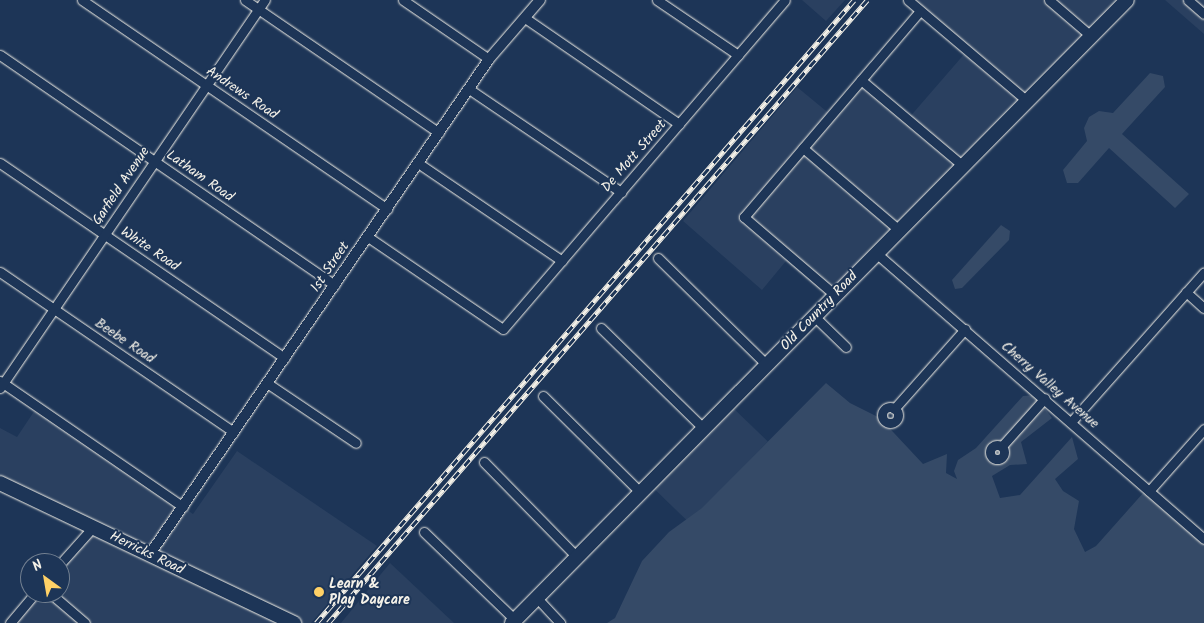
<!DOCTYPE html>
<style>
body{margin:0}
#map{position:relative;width:1204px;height:623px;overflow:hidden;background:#1d3557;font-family:Kalam,sans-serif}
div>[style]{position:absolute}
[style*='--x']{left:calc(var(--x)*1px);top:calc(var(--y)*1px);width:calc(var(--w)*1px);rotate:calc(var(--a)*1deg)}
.built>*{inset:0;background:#2a4060;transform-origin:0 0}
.green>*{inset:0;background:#354a67}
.roads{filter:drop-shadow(0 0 1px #f4f1e8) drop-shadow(0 0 1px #f4f1e8)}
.minor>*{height:9px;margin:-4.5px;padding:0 4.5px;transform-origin:4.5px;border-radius:4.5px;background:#1d3557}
.minor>.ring{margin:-4.5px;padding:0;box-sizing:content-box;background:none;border:9px solid #1d3557;border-radius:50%}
.tertiary>*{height:10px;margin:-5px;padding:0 5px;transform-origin:5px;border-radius:5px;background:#1d3557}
.primary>*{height:14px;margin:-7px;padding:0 7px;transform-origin:7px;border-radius:7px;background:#1d3557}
.rail>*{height:4.5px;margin-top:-2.25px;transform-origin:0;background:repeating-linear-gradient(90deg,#1d3557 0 8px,#f4f1e8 0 16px);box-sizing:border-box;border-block:1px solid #f4f1e8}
.dots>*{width:14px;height:14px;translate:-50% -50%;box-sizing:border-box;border:2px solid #1d3557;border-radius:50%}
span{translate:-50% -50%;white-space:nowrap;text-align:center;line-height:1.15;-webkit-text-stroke:4px #1d3557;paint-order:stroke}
.street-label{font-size:14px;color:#f4f1e8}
.poi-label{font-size:14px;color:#f4f1e8;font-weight:700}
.left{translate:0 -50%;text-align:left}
.north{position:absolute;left:20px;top:553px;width:50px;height:50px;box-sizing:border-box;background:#1d3557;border:1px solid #738091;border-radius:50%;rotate:328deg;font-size:14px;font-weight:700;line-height:20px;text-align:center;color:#f4f1e8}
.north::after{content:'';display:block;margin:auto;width:18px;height:22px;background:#ffd166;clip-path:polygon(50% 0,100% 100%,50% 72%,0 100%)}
</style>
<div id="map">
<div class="built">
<i style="clip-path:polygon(802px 0,845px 0,826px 21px)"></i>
<i style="clip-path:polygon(905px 0,1127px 0,831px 299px,786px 261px,762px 290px,683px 221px,797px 87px,831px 115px,861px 80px,908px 119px,966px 52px)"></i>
<i style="clip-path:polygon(1165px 0,1204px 0,1204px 34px)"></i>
<i style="left:729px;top:404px;width:54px;height:113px;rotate:44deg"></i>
<i style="clip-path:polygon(37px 407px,193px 514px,237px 451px,377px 546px,311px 623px,10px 623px,35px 593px,60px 593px,60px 565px,93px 528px,5px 485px,0 491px,0 428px,17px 437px)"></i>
<i style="clip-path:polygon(390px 563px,454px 623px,341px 623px)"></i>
</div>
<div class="green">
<i style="clip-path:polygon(1150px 73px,1163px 76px,1165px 87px,1122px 134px,1189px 194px,1175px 208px,1109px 148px,1078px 183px,1067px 183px,1063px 170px,1087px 141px,1084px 128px,1089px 117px,1099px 111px,1113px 113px)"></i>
<i style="clip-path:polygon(1001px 225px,1010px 231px,1009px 240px,962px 288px,955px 289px,952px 280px)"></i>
<i style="clip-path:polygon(826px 383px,850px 403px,880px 418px,923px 464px,947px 454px,946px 473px,957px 479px,954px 471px,958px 460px,976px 448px,1023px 396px,1035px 395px,1052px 418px,1021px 442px,1027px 464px,1010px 465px,992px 476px,1000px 498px,1020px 495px,1072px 437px,1078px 459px,1055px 479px,1063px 491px,1079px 501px,1074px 529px,1085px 552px,1096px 546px,1144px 492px,1204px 542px,1204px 623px,607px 623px,615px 618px,642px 561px,669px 532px,702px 508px)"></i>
</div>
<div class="roads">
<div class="minor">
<i style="--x:82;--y:0;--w:370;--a:34.4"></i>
<i style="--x:245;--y:0;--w:235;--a:34.4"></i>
<i style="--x:403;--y:0;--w:104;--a:34.5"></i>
<i style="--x:657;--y:0;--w:98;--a:34.2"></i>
<i style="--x:908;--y:0;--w:156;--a:40.3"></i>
<i style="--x:1049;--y:0;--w:55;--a:40.6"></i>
<i style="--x:1188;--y:0;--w:21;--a:41"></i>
<i style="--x:525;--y:18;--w:187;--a:34.5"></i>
<i style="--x:0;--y:55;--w:406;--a:34.5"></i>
<i style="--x:861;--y:80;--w:133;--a:40.1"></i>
<i style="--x:469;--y:89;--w:184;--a:34.1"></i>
<i style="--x:803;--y:148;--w:126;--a:40.5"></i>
<i style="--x:0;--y:163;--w:345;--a:34.4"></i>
<i style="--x:418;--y:163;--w:174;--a:34.2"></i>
<i style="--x:368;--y:237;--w:163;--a:34.3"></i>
<i style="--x:503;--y:329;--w:433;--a:-49.4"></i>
<i style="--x:876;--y:253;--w:435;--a:41.1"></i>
<i style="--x:658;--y:258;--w:153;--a:44.5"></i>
<i style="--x:0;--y:272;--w:283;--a:34.4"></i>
<i style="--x:1186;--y:292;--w:24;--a:42"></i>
<i style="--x:835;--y:295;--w:120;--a:-139.4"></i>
<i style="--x:744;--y:217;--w:271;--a:-49.5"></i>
<i style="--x:815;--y:317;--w:43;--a:44.1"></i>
<i style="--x:601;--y:328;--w:144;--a:44.4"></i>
<i style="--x:0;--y:381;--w:222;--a:34.5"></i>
<i style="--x:267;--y:383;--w:107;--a:34"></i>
<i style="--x:0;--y:388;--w:470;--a:-55.7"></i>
<i style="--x:543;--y:396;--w:138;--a:44.7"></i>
<i class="ring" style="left:882px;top:407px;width:7px;height:7px"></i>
<i style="--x:894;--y:409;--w:107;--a:-48.4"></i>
<i style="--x:1071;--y:422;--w:200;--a:-48.4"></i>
<i class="ring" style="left:990px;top:445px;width:5px;height:5px"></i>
<i style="--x:1002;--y:446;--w:64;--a:-48.1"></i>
<i style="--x:484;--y:462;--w:133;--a:45.6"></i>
<i style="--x:1149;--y:491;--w:83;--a:-48.4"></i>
<i style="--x:424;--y:532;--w:127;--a:44"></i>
<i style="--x:60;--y:564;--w:50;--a:-48.3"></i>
<i style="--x:50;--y:593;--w:46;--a:40.6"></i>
<i style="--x:537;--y:598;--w:34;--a:47"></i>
<i style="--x:10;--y:623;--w:39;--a:-50"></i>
</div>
<div class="tertiary">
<i style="--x:150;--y:554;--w:600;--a:-55.59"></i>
<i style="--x:489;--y:59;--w:78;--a:-49.2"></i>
</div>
<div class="primary">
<i style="--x:0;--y:483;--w:326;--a:25.5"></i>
<i style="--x:512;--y:623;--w:875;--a:-45.37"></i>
</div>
</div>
<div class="rail">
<i style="--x:316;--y:623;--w:823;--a:-49.19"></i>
<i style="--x:328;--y:623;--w:824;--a:-49.13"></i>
</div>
<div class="dots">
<i style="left:319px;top:592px;background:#ffd166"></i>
</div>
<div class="street-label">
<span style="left:242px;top:93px;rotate:34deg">Andrews Road</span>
<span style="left:634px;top:156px;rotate:-49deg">De Mott Street</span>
<span style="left:200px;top:176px;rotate:35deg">Latham Road</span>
<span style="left:121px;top:186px;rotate:-56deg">Garfield Avenue</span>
<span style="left:150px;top:249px;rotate:34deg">White Road</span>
<span style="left:330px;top:267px;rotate:-56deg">1st Street</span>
<span style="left:819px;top:311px;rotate:-46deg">Old Country Road</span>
<span style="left:125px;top:341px;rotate:34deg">Beebe Road</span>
<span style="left:1050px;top:385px;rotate:41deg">Cherry Valley Avenue</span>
<span style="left:147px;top:553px;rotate:26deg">Herricks Road</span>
</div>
<div class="poi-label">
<span class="left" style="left:329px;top:592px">Learn &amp;<br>Play Daycare</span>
</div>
<div class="north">N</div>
</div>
